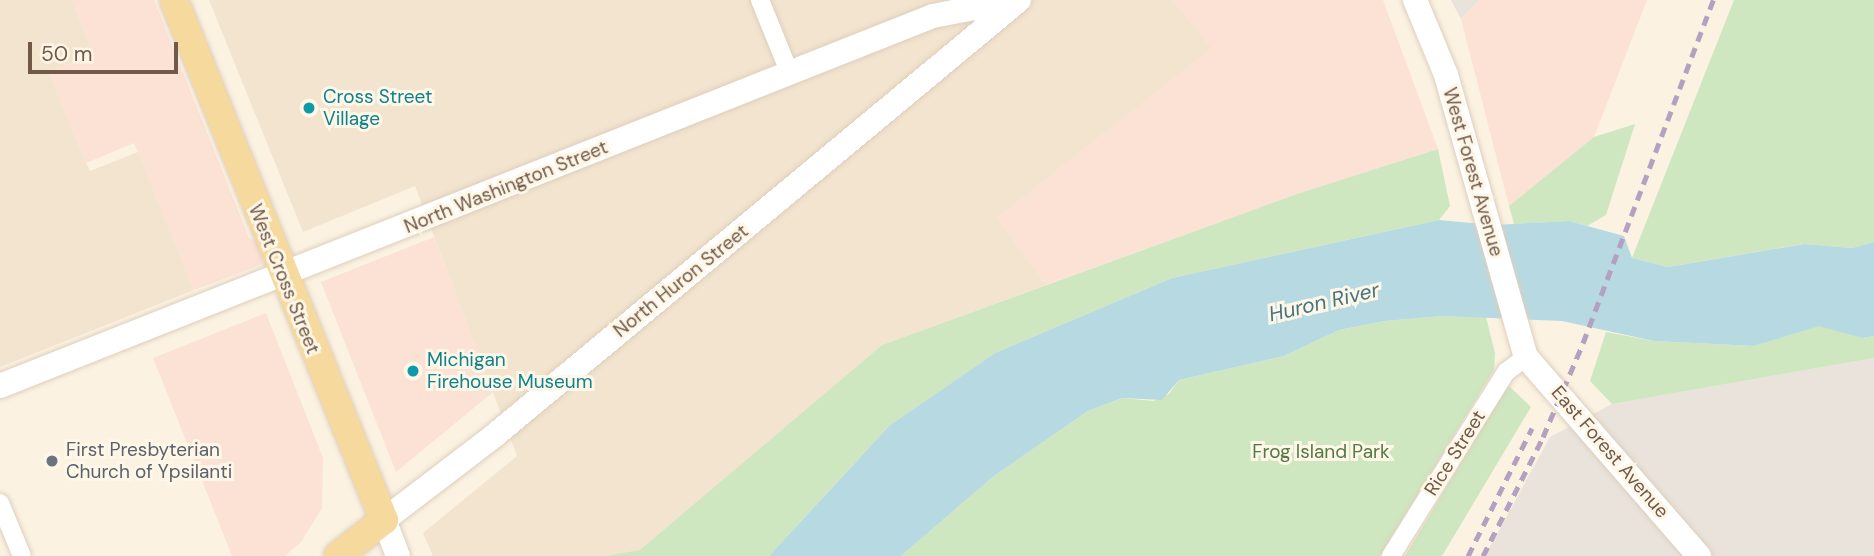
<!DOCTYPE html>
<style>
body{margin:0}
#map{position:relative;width:1874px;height:556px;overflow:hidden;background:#fbf2e1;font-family:"DM Sans",sans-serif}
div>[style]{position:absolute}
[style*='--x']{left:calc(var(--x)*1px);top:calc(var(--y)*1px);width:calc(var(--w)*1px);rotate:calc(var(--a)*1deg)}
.residential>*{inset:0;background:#f2e4cf}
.commercial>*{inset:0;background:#fbe2d5}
.industrial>*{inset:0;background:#e9e3dc}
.green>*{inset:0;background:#cee7c0}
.water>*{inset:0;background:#b7dae2}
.roads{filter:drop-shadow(0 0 2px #decebd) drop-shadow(0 0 2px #decebd)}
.street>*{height:18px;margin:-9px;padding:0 9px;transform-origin:9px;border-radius:9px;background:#fff}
.secondary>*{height:24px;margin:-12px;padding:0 12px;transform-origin:12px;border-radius:12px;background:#fff}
.primary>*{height:28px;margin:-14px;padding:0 14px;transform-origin:14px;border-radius:14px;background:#f6d99c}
.rail>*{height:5px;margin-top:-2.5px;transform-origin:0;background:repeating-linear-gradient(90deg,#b4a1c2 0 10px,transparent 0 17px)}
.dots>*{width:19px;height:19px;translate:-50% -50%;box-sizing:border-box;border:4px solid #fef6e6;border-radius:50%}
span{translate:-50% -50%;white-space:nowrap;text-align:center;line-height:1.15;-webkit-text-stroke:6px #fef6e6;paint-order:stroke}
.culture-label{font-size:19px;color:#0d838f}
.left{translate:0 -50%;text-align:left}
.street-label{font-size:19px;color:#705949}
.worship-label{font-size:19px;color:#5b616d}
.park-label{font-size:19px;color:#537a45}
.water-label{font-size:21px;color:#457582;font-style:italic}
.scale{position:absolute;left:28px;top:42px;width:150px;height:32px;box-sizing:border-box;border:4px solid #705949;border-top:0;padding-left:9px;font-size:21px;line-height:24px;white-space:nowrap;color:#705949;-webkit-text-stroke:5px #fef6e6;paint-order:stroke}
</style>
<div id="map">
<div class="residential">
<i style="clip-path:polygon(0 0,72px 0,93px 54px,49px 72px,86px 163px,90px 171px,138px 152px,194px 290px,0 367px)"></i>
<i style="clip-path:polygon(209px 0,1172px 0,1212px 48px,997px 218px,1046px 285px,882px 345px,640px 551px,606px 556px,433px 556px,423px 533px,517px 456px,415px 186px,303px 232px)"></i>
</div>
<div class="commercial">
<i style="clip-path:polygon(72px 0,154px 0,249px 238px,258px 242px,263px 264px,194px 290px,134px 143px,86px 163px,49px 72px,93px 54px)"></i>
<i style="clip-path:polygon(1172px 0,1383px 0,1438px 149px,1297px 194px,1046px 285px,997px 218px,1211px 48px)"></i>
<i style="clip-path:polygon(1480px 0,1647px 0,1594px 137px,1509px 206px,1461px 19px)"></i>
<i style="clip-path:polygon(434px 237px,493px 392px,396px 472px,321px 282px)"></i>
<i style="clip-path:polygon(266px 313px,323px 458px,322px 508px,301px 542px,285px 556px,232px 556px,153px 358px)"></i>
</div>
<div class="industrial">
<i style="clip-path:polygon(1451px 0,1480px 0,1461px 19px)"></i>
<i style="clip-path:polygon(1874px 358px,1874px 556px,1485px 556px,1550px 437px,1612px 404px)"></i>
</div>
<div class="green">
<i style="clip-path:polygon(1734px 0,1874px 0,1874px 242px,1852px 248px,1803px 244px,1668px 267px,1632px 258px)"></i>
<i style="clip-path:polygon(1635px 124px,1606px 215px,1587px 226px,1569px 221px,1514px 224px,1509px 206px,1594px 137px)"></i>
<i style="clip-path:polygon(1438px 149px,1450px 206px,1439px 220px,1172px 278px,995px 353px,890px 425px,769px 556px,606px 556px,640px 550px,882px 345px,1297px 194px)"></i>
<i style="clip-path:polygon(1443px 316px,1486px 317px,1495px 353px,1494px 370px,1380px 556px,901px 556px,994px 476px,1088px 411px,1122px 398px,1153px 401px,1169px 394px,1179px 380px,1284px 356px,1339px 330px,1385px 321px)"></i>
<i style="clip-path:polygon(1819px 325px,1862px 338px,1874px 336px,1874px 358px,1612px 404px,1590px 381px,1606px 332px,1654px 341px,1754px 346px)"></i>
<i style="clip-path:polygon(1508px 385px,1531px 407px,1442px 556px,1405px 556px)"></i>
</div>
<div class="water">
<i style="clip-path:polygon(1439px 220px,1493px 225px,1569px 221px,1624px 236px,1632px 258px,1668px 267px,1804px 244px,1852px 248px,1874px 242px,1874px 336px,1862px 338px,1819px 326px,1754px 346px,1654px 341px,1562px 321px,1443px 316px,1385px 321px,1339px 330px,1284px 356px,1179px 380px,1162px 400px,1122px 398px,1088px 411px,994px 476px,901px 556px,769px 556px,890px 425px,995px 353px,1172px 278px)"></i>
</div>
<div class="roads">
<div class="street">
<i style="--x:760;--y:0;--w:80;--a:67.9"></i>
<i style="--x:0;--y:503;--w:57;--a:67.5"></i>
<i style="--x:1391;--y:556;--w:217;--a:-58"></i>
<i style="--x:1506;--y:372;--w:25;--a:-37"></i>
</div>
<div class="secondary">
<i style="--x:1415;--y:0;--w:81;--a:67.5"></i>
<i style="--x:1446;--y:75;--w:293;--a:74.2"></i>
<i style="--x:1526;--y:357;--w:264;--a:49"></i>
<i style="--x:0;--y:386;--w:1004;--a:-21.63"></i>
<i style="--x:933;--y:16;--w:84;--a:-11"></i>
<i style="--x:398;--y:556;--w:39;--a:-111"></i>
<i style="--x:384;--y:520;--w:140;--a:-37.4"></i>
<i style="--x:495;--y:435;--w:681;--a:-39.7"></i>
</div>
<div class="primary">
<i style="--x:174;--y:0;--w:561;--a:68.01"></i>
<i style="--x:384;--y:520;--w:58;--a:142"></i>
</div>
</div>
<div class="rail">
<i style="--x:1468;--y:556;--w:143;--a:-63.4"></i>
<i style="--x:1483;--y:556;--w:133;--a:-63.2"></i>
<i style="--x:1543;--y:437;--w:102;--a:-66.9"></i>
<i style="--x:1583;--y:343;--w:367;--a:-69.2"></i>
</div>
<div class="dots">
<i style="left:309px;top:108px;background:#0f9aa8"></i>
<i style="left:413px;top:371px;background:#0f9aa8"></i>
<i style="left:52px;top:461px;background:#6b7280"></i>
</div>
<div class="culture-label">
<span class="left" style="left:323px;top:108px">Cross Street<br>Village</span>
<span class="left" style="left:427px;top:371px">Michigan<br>Firehouse Museum</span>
</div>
<div class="street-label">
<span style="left:1473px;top:172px;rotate:74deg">West Forest Avenue</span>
<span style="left:506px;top:187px;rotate:-22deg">North Washington Street</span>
<span style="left:284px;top:279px;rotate:68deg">West Cross Street</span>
<span style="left:681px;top:281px;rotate:-39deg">North Huron Street</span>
<span style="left:1610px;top:452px;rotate:49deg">East Forest Avenue</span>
<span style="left:1455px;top:453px;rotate:-58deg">Rice Street</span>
</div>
<div class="worship-label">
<span class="left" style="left:66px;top:461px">First Presbyterian<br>Church of Ypsilanti</span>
</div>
<div class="park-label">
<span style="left:1321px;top:452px">Frog Island Park</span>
</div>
<div class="water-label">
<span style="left:1324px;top:302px;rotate:-13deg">Huron River</span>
</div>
<div class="scale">50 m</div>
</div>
